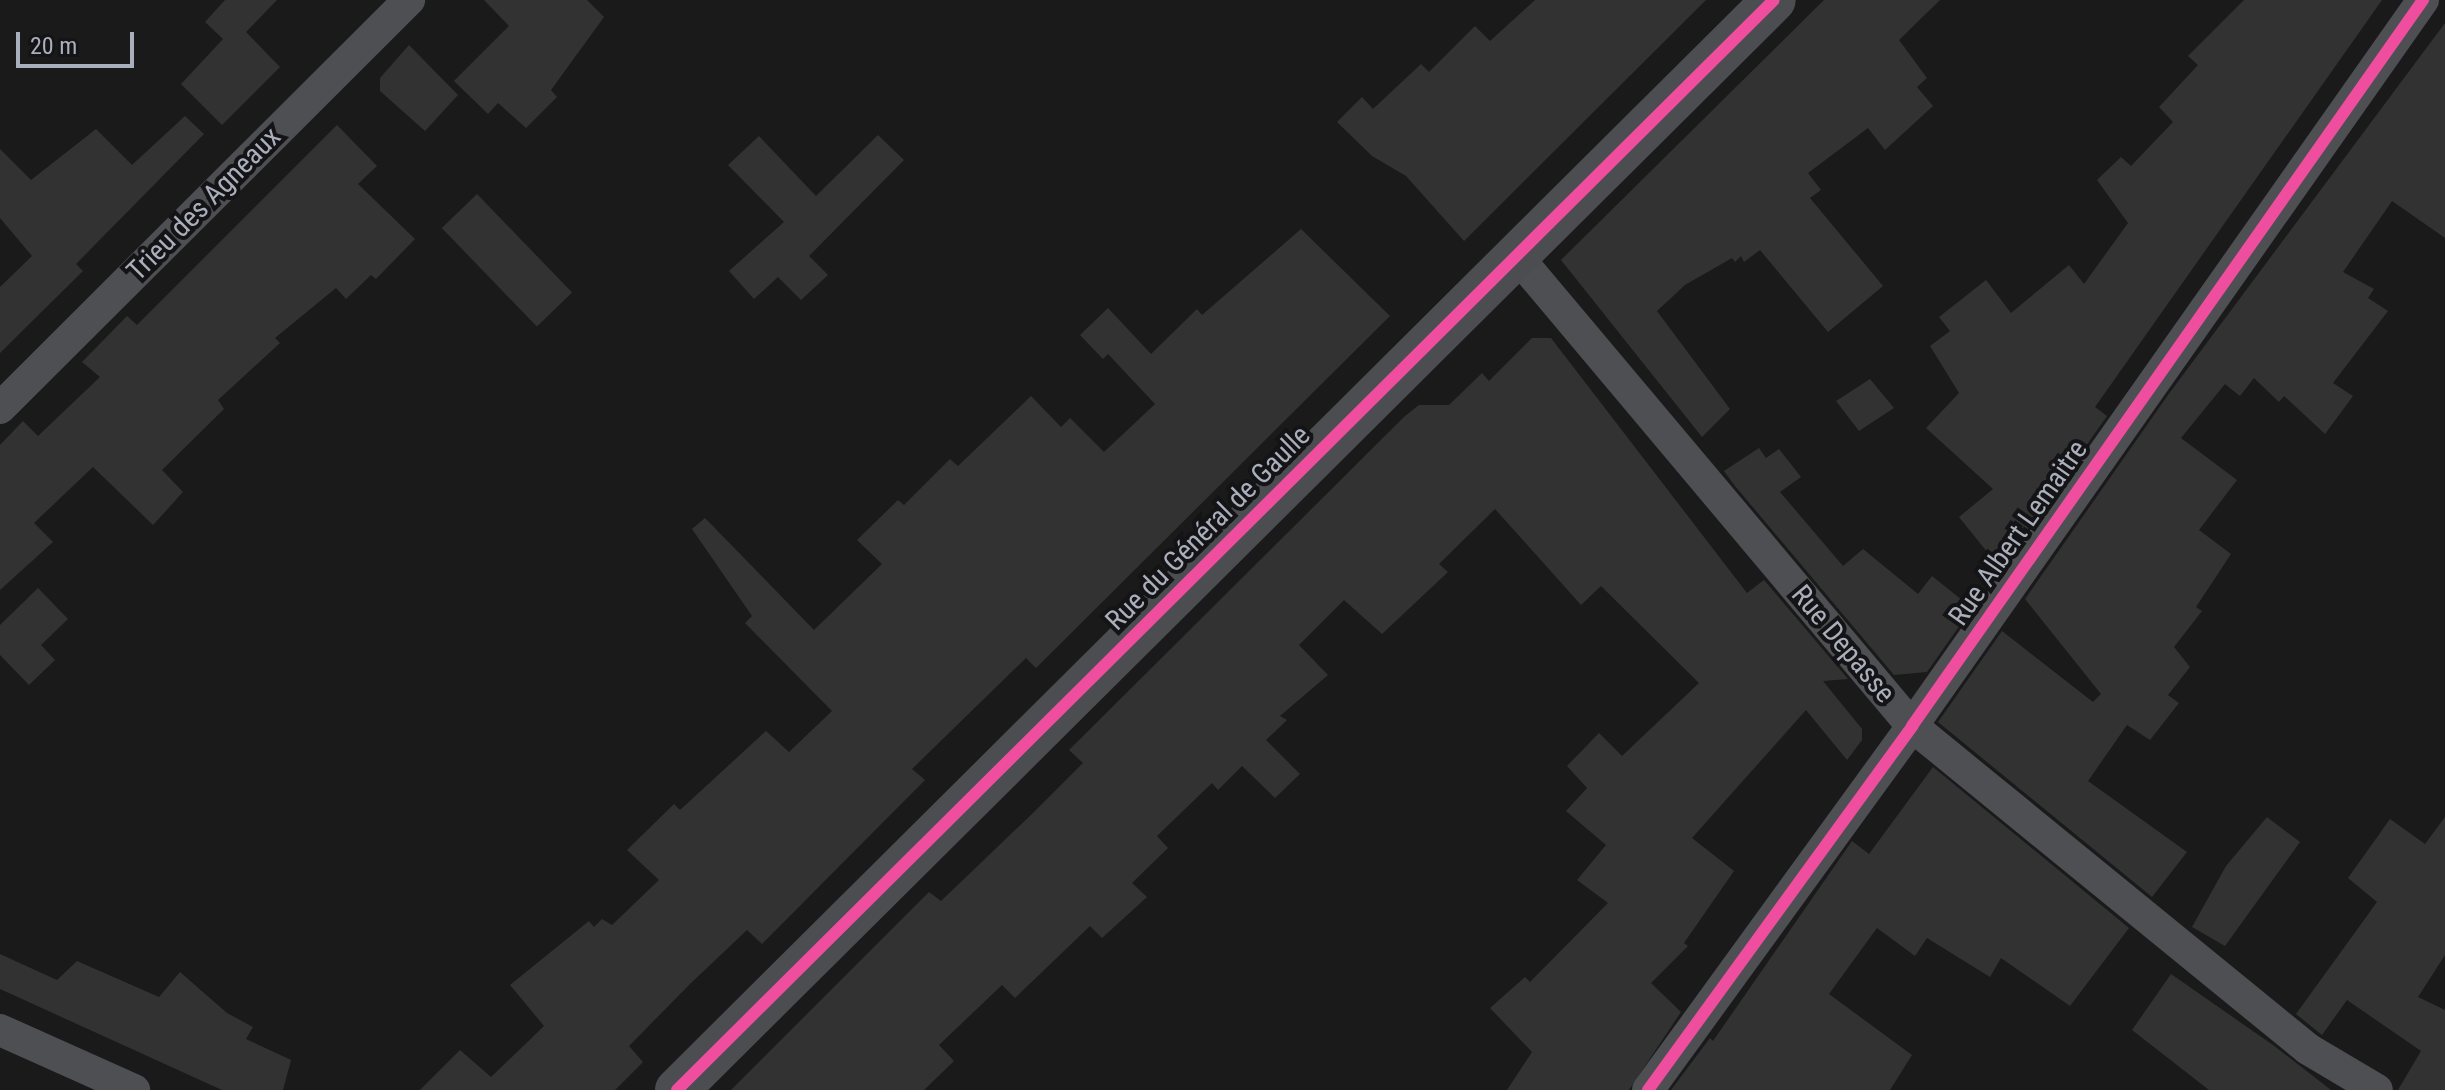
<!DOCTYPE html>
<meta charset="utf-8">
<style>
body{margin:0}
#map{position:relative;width:2445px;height:1090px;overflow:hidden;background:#1a1a1a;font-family:"Roboto Condensed",sans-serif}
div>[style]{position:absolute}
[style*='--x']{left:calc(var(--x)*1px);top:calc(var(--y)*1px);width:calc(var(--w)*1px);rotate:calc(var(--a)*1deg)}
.building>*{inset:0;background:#323232;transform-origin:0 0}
.street>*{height:32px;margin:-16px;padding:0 16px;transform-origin:16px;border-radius:16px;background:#4e4f53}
.secondary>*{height:44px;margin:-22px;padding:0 22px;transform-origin:22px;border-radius:22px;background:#4c4d51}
.cycleway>*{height:12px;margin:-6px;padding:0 6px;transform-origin:6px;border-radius:6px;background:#ef4d9e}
span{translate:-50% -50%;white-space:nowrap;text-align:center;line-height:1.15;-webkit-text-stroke:8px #141416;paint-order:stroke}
.street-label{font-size:28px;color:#aaafbc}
.scale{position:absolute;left:16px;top:32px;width:118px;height:36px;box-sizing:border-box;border:4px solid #aaafbc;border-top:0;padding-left:10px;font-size:24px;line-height:28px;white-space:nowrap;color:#aaafbc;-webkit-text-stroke:6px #141416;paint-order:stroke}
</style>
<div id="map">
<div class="building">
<i style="clip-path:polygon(225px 0,277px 0,246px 32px,280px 67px,222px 125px,181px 84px,223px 39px,205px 22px)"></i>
<i style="clip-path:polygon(484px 0,587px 0,604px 17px,551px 90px,557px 97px,526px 128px,498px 103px,488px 114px,454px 81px,509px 26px)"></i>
<i style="clip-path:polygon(1535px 0,1706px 0,1464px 241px,1406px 176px,1372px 156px,1337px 122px,1362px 97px,1373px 109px,1421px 64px,1429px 72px,1475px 26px,1490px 41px)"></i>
<i style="clip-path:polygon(1824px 0,1940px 0,1899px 40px,1927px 78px,1917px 87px,1933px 106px,1885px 150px,1868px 128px,1808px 173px,1821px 190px,1810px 198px,1883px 286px,1828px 332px,1760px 250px,1744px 262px,1741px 256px,1735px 262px,1732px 258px,1685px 285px,1657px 311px,1730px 409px,1702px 437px,1561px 260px)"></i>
<i style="clip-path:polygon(2244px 0,2382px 0,2095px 407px,2107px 416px,2000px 568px,1959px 517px,1993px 489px,1926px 428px,1959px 393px,1930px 346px,1950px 331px,1939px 317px,1986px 280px,2011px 313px,2069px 265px,2084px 284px,2128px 223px,2097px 180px,2121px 157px,2131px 166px,2173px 122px,2159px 107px,2198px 65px,2188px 56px)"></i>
<i style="clip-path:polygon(2445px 23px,2445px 238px,2392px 201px,2343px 272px,2374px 289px,2368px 298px,2388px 311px,2333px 383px,2353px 396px,2325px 434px,2284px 396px,2279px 402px,2254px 378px,2240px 396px,2225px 384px,2181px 438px,2237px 480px,2199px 530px,2231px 554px,2196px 607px,2202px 611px,2174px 647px,2190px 667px,2168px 695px,2179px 703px,2150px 740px,2127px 725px,2088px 781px,2187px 852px,2152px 897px,1938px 722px,2002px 631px,2093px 702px,2101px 694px,2025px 599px,2168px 395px)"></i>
<i style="clip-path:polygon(409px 45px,458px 95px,425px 131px,380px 91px,380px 78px)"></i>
<i style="clip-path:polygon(185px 116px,204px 134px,76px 264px,83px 271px,0 353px,0 287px,32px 256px,0 218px,0 149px,31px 180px,96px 129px,132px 165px)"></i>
<i style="clip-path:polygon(337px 125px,377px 166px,358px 184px,415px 239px,376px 279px,371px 275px,346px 299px,336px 288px,275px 338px,280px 343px,218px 400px,224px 409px,162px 470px,183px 492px,153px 525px,93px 467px,34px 523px,53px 542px,0 590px,0 445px,23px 421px,38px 436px,100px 377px,82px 362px,127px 316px,137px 325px)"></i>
<i style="clip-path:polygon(878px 135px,904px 160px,809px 256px,828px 275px,801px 300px,778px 277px,754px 299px,729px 271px,784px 222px,728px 165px,759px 136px,816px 196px)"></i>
<i style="left:477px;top:194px;width:137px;height:49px;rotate:46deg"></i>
<i style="clip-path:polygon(1301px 229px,1390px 316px,1036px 668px,1026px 658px,912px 769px,925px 780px,762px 944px,747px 930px,690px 984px,629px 1046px,643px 1062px,615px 1090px,420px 1090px,460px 1050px,491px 1077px,544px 1026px,510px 985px,589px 921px,594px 927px,602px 919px,612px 925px,659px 880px,627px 850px,674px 804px,680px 810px,766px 731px,789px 752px,832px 711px,745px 623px,752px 616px,692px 529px,705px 518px,814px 630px,882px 564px,857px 540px,898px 500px,904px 505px,950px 459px,958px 466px,1031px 396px,1061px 427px,1070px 418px,1104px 452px,1155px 404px,1108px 354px,1103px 359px,1080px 335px,1108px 308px,1151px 354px,1197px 309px,1202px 315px)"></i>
<i style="clip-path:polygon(1532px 338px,1551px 338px,1747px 593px,1764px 580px,1848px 679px,1823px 681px,1862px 729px,1862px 740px,1847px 760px,1806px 710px,1692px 838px,1734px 871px,1684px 943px,1688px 946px,1651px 983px,1681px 1012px,1629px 1090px,1507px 1090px,1532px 1052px,1490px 1008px,1525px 977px,1530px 982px,1608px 903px,1577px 880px,1606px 845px,1566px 811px,1587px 788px,1567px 766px,1599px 733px,1622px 756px,1699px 683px,1601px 586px,1581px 605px,1495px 509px,1439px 564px,1448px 572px,1382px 634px,1344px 600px,1299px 645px,1328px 675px,1280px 716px,1287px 720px,1266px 740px,1300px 774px,1275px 798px,1242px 766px,1218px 790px,1212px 783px,1157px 836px,1168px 848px,1132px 883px,1147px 897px,1102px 938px,1090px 926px,1015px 998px,1002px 985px,939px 1045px,954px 1061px,924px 1090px,731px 1090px,929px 892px,941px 901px,1033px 813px,1083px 763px,1069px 750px,1405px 416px,1419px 405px,1449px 405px,1482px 373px,1489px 381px)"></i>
<i style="clip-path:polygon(1870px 379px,1894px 408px,1859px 431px,1836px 401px)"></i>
<i style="clip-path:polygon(1759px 448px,1766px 458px,1779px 449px,1801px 477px,1780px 492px,1843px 566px,1863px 549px,1918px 594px,1932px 576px,1972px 608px,1927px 672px,1894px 675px,1735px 486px,1724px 471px)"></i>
<i style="clip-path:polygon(38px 588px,68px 619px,41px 645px,55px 660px,29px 685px,0 655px,0 625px)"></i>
<i style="clip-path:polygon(1933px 767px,2129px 928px,2070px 1006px,2001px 958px,1990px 977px,1927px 938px,1915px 956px,1877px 928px,1829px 994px,1912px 1055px,1890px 1090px,1671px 1090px,1710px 1038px,1713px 1041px,1852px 841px,1869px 854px)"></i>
<i style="clip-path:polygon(2267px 817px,2300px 842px,2225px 946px,2192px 927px,2226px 866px)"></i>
<i style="clip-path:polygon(2445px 817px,2445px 955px,2418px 997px,2445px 1010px,2445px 1090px,2398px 1090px,2421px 1051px,2347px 1000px,2322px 1035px,2296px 1014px,2377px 902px,2348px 878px,2390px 819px,2425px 844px)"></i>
<i style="clip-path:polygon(0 954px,57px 980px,77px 961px,159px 997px,180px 972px,227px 1013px,253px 1027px,246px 1039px,291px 1060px,283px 1090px,222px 1090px,0 989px)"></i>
<i style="clip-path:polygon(2171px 974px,2273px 1045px,2331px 1090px,2209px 1090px,2132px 1030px)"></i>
</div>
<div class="street">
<i style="--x:1516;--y:255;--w:615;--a:49.94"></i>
<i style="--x:1912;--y:726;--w:511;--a:39.2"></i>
<i style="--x:2308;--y:1049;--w:80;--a:30.7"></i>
<i style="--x:0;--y:408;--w:578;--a:-44.93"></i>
<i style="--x:0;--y:1030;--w:147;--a:24.1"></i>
<i style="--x:1648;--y:1090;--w:450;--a:-54"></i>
<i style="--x:1912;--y:726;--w:888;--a:-54.86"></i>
</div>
<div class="secondary">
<i style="--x:677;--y:1090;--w:1546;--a:-44.82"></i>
</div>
<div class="cycleway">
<i style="--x:677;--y:1090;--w:1546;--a:-44.82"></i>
<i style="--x:1648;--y:1090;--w:450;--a:-54"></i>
<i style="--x:1912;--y:726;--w:888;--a:-54.86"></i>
</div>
<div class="street-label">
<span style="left:204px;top:204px;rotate:-45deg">Trieu des Agneaux</span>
<span style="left:1208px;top:528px;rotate:-45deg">Rue du Général de Gaulle</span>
<span style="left:2018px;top:533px;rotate:-55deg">Rue Albert Lemaitre</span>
<span style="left:1843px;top:644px;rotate:50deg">Rue Depasse</span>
</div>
<div class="scale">20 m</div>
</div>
